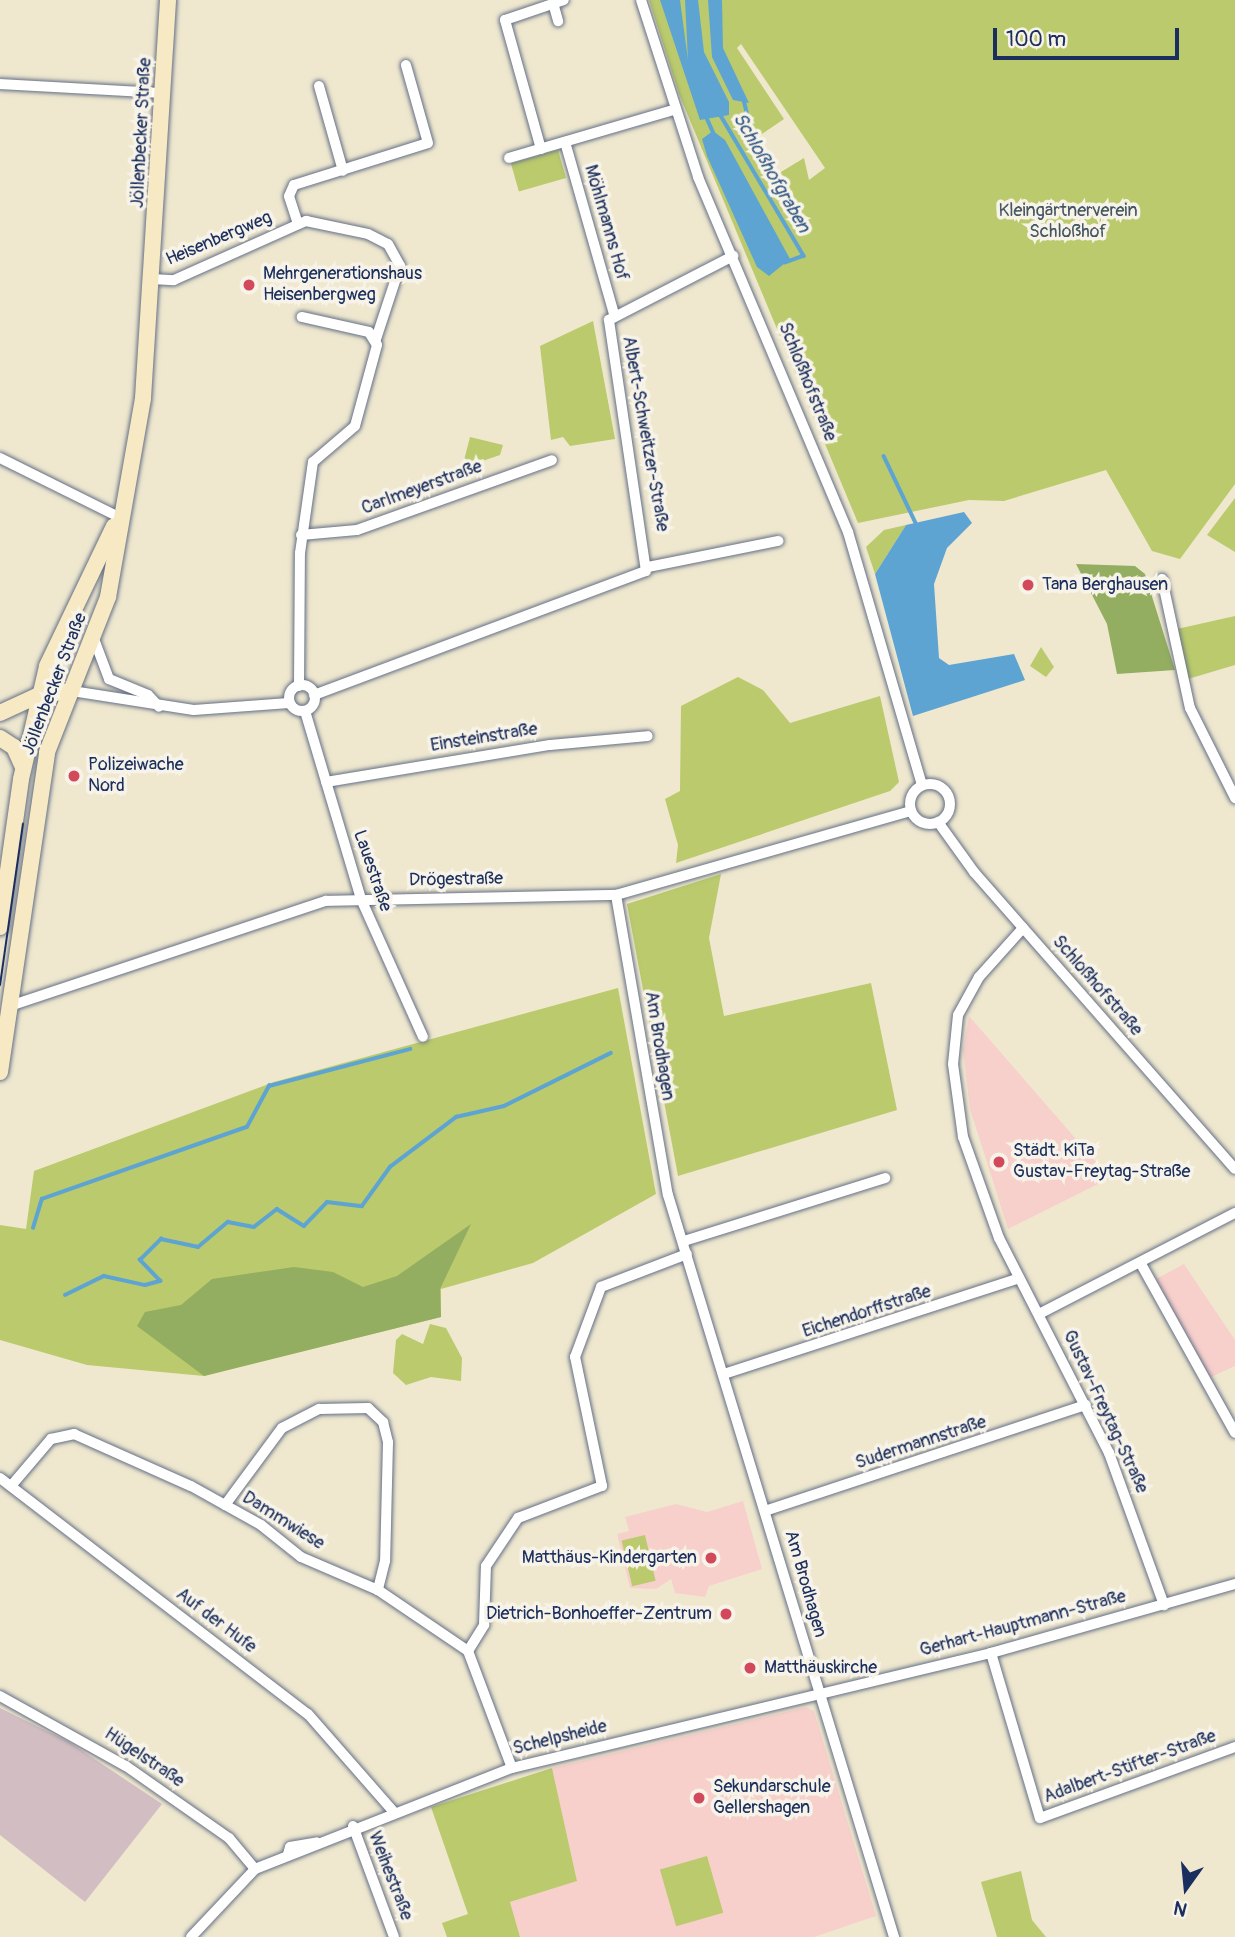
<!DOCTYPE html>
<meta charset="utf-8">
<style>
body{margin:0}
#map{position:relative;width:1235px;height:1937px;overflow:hidden;background:#efe8cf;font-family:Pangolin,sans-serif}
div>[style]{position:absolute}
[style*='--x']{left:calc(var(--x)*1px);top:calc(var(--y)*1px);width:calc(var(--w)*1px);rotate:calc(var(--a)*1deg)}
.built>*{inset:0;background:#f7d0cb}
.industrial>*{inset:0;background:#d2bec2}
.green>*{inset:0;background:#baca6c;transform-origin:0 0}
.forest>*{inset:0;background:#93ae60}
.water>*{inset:0;background:#5da4d3}
.stream>*{height:3.5px;margin:-1.75px;padding:0 1.75px;transform-origin:1.75px;border-radius:1.75px;background:#5da4d3}
.roads{filter:drop-shadow(0 0 2px #657086) drop-shadow(0 0 2px #657086)}
.street>*{height:10px;margin:-5px;padding:0 5px;transform-origin:5px;border-radius:5px;background:#fff}
.street>.ring{margin:-5px;padding:0;box-sizing:content-box;background:none;border:10px solid #fff;border-radius:50%}
.secondary>*{height:16px;margin:-8px;padding:0 8px;transform-origin:8px;border-radius:8px;background:#f7e9c3}
.tram>*{height:2px;margin:-1px;padding:0 1px;transform-origin:1px;border-radius:1px;background:#1b2f5e}
.dots>*{width:19px;height:19px;translate:-50% -50%;box-sizing:border-box;border:4px solid #f7f3e8;border-radius:50%}
span{translate:-50% -50%;white-space:nowrap;text-align:center;line-height:1.15;-webkit-text-stroke:7px #f7f3e8;paint-order:stroke}
.street-label{font-size:18px;color:#1b2f5e}
.park-label{font-size:18px;color:#435662}
.poi-label{font-size:18px;color:#1b2f5e}
.left{translate:0 -50%;text-align:left}
.right{translate:-100% -50%;text-align:right}
.water-label{font-size:19px;color:#325887;font-style:italic}
.north{position:absolute;left:1151px;top:1853px;width:70px;height:70px;-webkit-text-stroke:5px #f7f3e8;paint-order:stroke;rotate:195deg;font-size:19px;font-weight:700;line-height:28px;text-align:center;color:#1b2f5e}
.north::after{content:'';display:block;margin:auto;width:24px;height:32px;background:#1b2f5e;clip-path:polygon(50% 0,100% 100%,50% 72%,0 100%)}
.scale{position:absolute;left:993px;top:28px;width:186px;height:32px;box-sizing:border-box;border:4px solid #1b2f5e;border-top:0;padding-left:9px;font-size:21px;line-height:24px;white-space:nowrap;color:#1b2f5e;-webkit-text-stroke:5px #f7f3e8;paint-order:stroke}
</style>
<div id="map">
<div class="built">
<i style="clip-path:polygon(969px 1016px,1110px 1178px,1008px 1229px,970px 1109px,963px 1050px)"></i>
<i style="clip-path:polygon(1184px 1264px,1235px 1340px,1235px 1366px,1209px 1378px,1156px 1279px)"></i>
<i style="clip-path:polygon(743px 1501px,762px 1569px,709px 1586px,705px 1597px,675px 1593px,671px 1579px,656px 1589px,630px 1588px,617px 1534px,629px 1531px,625px 1517px,676px 1504px,707px 1512px)"></i>
<i style="clip-path:polygon(806px 1707px,814px 1711px,876px 1916px,814px 1937px,520px 1937px,510px 1902px,577px 1881px,552px 1768px)"></i>
</div>
<div class="industrial">
<i style="clip-path:polygon(0 1708px,69px 1742px,162px 1804px,85px 1902px,0 1835px)"></i>
</div>
<div class="green">
<i style="clip-path:polygon(evenodd,649px 0,1235px 0,1235px 484px,1180px 559px,1152px 551px,1106px 470px,1004px 501px,969px 500px,858px 523px,679px 94px,649px 0,741px 44px,825px 168px,809px 180px,804px 158px,776px 175px,753px 140px,784px 119px,737px 48px,741px 44px)"></i>
<i style="left:558px;top:150px;width:29px;height:49px;rotate:74deg"></i>
<i style="clip-path:polygon(593px 321px,615px 439px,570px 446px,563px 437px,551px 440px,540px 346px)"></i>
<i style="clip-path:polygon(470px 437px,503px 445px,500px 455px,462px 468px)"></i>
<i style="clip-path:polygon(1235px 498px,1235px 552px,1207px 535px)"></i>
<i style="clip-path:polygon(906px 525px,875px 574px,866px 547px,884px 530px)"></i>
<i style="clip-path:polygon(1235px 616px,1235px 665px,1188px 679px,1177px 629px)"></i>
<i style="clip-path:polygon(1041px 647px,1054px 667px,1046px 677px,1030px 666px)"></i>
<i style="clip-path:polygon(738px 677px,763px 690px,790px 723px,880px 696px,899px 782px,890px 791px,676px 863px,678px 845px,665px 799px,680px 791px,681px 706px)"></i>
<i style="clip-path:polygon(721px 874px,709px 938px,724px 1016px,871px 983px,897px 1110px,678px 1176px,627px 904px)"></i>
<i style="clip-path:polygon(618px 988px,656px 1194px,533px 1263px,441px 1289px,441px 1317px,204px 1376px,87px 1365px,0 1340px,0 1225px,26px 1229px,34px 1171px,274px 1082px)"></i>
<i style="clip-path:polygon(430px 1324px,446px 1328px,462px 1358px,461px 1381px,431px 1377px,406px 1385px,393px 1373px,396px 1340px,402px 1334px,423px 1344px)"></i>
<i style="left:645px;top:1535px;width:47px;height:24px;rotate:77deg"></i>
<i style="clip-path:polygon(552px 1768px,577px 1881px,510px 1902px,520px 1937px,447px 1937px,442px 1923px,468px 1914px,431px 1807px)"></i>
<i style="left:707px;top:1856px;width:59px;height:49px;rotate:74deg"></i>
<i style="clip-path:polygon(1021px 1871px,1032px 1920px,1046px 1937px,997px 1937px,981px 1882px)"></i>
</div>
<div class="forest">
<i style="clip-path:polygon(1076px 564px,1135px 566px,1145px 574px,1175px 670px,1117px 674px,1107px 624px)"></i>
<i style="clip-path:polygon(471px 1224px,440px 1289px,441px 1317px,204px 1376px,137px 1326px,145px 1312px,181px 1305px,212px 1279px,294px 1267px,333px 1272px,363px 1287px,397px 1276px)"></i>
</div>
<div class="water">
<i style="clip-path:polygon(660px 0,680px 0,688px 60px,685px 0,698px 0,704px 52px,729px 102px,729px 115px,700px 120px)"></i>
<i style="clip-path:polygon(708px 0,722px 0,723px 48px,749px 103px,733px 100px,712px 57px)"></i>
<i style="clip-path:polygon(713px 131px,725px 140px,790px 259px,769px 276px,757px 267px,707px 156px,702px 139px)"></i>
<i style="clip-path:polygon(964px 512px,972px 523px,947px 548px,934px 584px,939px 658px,949px 665px,1014px 654px,1025px 680px,913px 716px,875px 574px,906px 525px)"></i>
</div>
<div class="stream">
<i style="--x:744;--y:100;--w:58;--a:76"></i>
<i style="--x:720;--y:114;--w:165;--a:59.4"></i>
<i style="--x:804;--y:256;--w:20;--a:160"></i>
<i style="--x:707;--y:118;--w:17;--a:66"></i>
<i style="--x:884;--y:456;--w:74;--a:64.5"></i>
<i style="--x:33;--y:1228;--w:30;--a:-73"></i>
<i style="--x:42;--y:1199;--w:217;--a:-19.4"></i>
<i style="--x:247;--y:1127;--w:47;--a:-61.8"></i>
<i style="--x:269;--y:1086;--w:146;--a:-14.7"></i>
<i style="--x:65;--y:1295;--w:43;--a:-26"></i>
<i style="--x:104;--y:1276;--w:42;--a:12.4"></i>
<i style="--x:145;--y:1285;--w:16;--a:-15"></i>
<i style="--x:160;--y:1281;--w:29;--a:-134"></i>
<i style="--x:140;--y:1260;--w:30;--a:-45"></i>
<i style="--x:161;--y:1239;--w:38;--a:12"></i>
<i style="--x:198;--y:1247;--w:39;--a:-40"></i>
<i style="--x:228;--y:1222;--w:26;--a:11"></i>
<i style="--x:254;--y:1227;--w:29;--a:-38"></i>
<i style="--x:277;--y:1209;--w:32;--a:32"></i>
<i style="--x:304;--y:1226;--w:33;--a:-46"></i>
<i style="--x:327;--y:1202;--w:35;--a:7"></i>
<i style="--x:362;--y:1206;--w:48;--a:-54.3"></i>
<i style="--x:390;--y:1167;--w:83;--a:-37.1"></i>
<i style="--x:456;--y:1117;--w:49;--a:-12.9"></i>
<i style="--x:504;--y:1106;--w:119;--a:-26.4"></i>
</div>
<div class="roads">
<div class="street">
<i style="--x:641;--y:0;--w:186;--a:72.1"></i>
<i style="--x:698;--y:177;--w:385;--a:67.1"></i>
<i style="--x:848;--y:532;--w:264;--a:73.7"></i>
<i style="--x:553;--y:3;--w:19;--a:74"></i>
<i style="--x:0;--y:84;--w:163;--a:3.2"></i>
<i style="--x:319;--y:86;--w:88;--a:74.2"></i>
<i style="--x:565;--y:142;--w:179;--a:74.1"></i>
<i style="--x:541;--y:149;--w:134;--a:-105.6"></i>
<i style="--x:505;--y:20;--w:62;--a:-18.7"></i>
<i style="--x:509;--y:158;--w:171;--a:-16.3"></i>
<i style="--x:298;--y:224;--w:29;--a:-108"></i>
<i style="--x:289;--y:196;--w:12;--a:-66"></i>
<i style="--x:294;--y:185;--w:140;--a:-17.4"></i>
<i style="--x:428;--y:143;--w:81;--a:-105.8"></i>
<i style="--x:152;--y:279;--w:22;--a:3"></i>
<i style="--x:174;--y:280;--w:145;--a:-24.1"></i>
<i style="--x:306;--y:221;--w:63;--a:11.8"></i>
<i style="--x:368;--y:234;--w:22;--a:27"></i>
<i style="--x:388;--y:244;--w:25;--a:61"></i>
<i style="--x:400;--y:266;--w:77;--a:108.2"></i>
<i style="--x:0;--y:458;--w:133;--a:26.4"></i>
<i style="--x:301;--y:535;--w:56;--a:-5.1"></i>
<i style="--x:357;--y:530;--w:207;--a:-19.7"></i>
<i style="--x:648;--y:567;--w:133;--a:-11.3"></i>
<i style="--x:1162;--y:579;--w:132;--a:77.8"></i>
<i style="--x:1190;--y:708;--w:101;--a:63.4"></i>
<i style="--x:94;--y:639;--w:43;--a:69.4"></i>
<i style="--x:109;--y:679;--w:42;--a:22.3"></i>
<i style="--x:148;--y:695;--w:16;--a:47"></i>
<i class="ring" style="left:289px;top:685px;width:16px;height:16px"></i>
<i style="--x:299;--y:686;--w:133;--a:-89.6"></i>
<i style="--x:300;--y:553;--w:92;--a:-81.9"></i>
<i style="--x:313;--y:462;--w:55;--a:-40.6"></i>
<i style="--x:355;--y:426;--w:84;--a:-74.8"></i>
<i style="--x:377;--y:345;--w:15;--a:-122"></i>
<i style="--x:369;--y:332;--w:69;--a:-167.4"></i>
<i style="--x:72;--y:691;--w:123;--a:8.9"></i>
<i style="--x:194;--y:710;--w:95;--a:-4.2"></i>
<i style="--x:314;--y:695;--w:354;--a:-20.5"></i>
<i style="--x:646;--y:571;--w:254;--a:-98.4"></i>
<i style="--x:609;--y:320;--w:140;--a:-27.3"></i>
<i style="--x:305;--y:711;--w:196;--a:73.4"></i>
<i style="--x:361;--y:899;--w:151;--a:65.8"></i>
<i style="--x:326;--y:782;--w:227;--a:-9.4"></i>
<i style="--x:550;--y:745;--w:98;--a:-5.2"></i>
<i class="ring" style="left:910px;top:784px;width:30px;height:30px"></i>
<i style="--x:938;--y:822;--w:62;--a:54.2"></i>
<i style="--x:974;--y:872;--w:395;--a:48.7"></i>
<i style="--x:616;--y:895;--w:304;--a:80.2"></i>
<i style="--x:668;--y:1195;--w:776;--a:73.06"></i>
<i style="--x:1023;--y:928;--w:66;--a:131.9"></i>
<i style="--x:979;--y:977;--w:43;--a:118.9"></i>
<i style="--x:958;--y:1015;--w:49;--a:95.8"></i>
<i style="--x:953;--y:1064;--w:74;--a:82.2"></i>
<i style="--x:963;--y:1137;--w:107;--a:70.4"></i>
<i style="--x:999;--y:1238;--w:242;--a:62.9"></i>
<i style="--x:1109;--y:1453;--w:162;--a:70.1"></i>
<i style="--x:7;--y:1007;--w:336;--a:-18.4"></i>
<i style="--x:326;--y:901;--w:290;--a:-1.2"></i>
<i style="--x:616;--y:895;--w:307;--a:-15.9"></i>
<i style="--x:684;--y:1241;--w:211;--a:-17.4"></i>
<i style="--x:1141;--y:1264;--w:193;--a:60.9"></i>
<i style="--x:1039;--y:1314;--w:220;--a:-27.3"></i>
<i style="--x:724;--y:1374;--w:310;--a:-18"></i>
<i style="--x:0;--y:1478;--w:388;--a:37.5"></i>
<i style="--x:308;--y:1714;--w:129;--a:48.8"></i>
<i style="--x:11;--y:1486;--w:62;--a:-49.6"></i>
<i style="--x:51;--y:1439;--w:24;--a:-12"></i>
<i style="--x:74;--y:1434;--w:128;--a:24"></i>
<i style="--x:191;--y:1486;--w:80;--a:29.1"></i>
<i style="--x:261;--y:1525;--w:51;--a:38.7"></i>
<i style="--x:301;--y:1557;--w:84;--a:23.2"></i>
<i style="--x:378;--y:1590;--w:109;--a:34.1"></i>
<i style="--x:468;--y:1651;--w:125;--a:69.4"></i>
<i style="--x:225;--y:1505;--w:96;--a:-53.5"></i>
<i style="--x:282;--y:1428;--w:42;--a:-27.2"></i>
<i style="--x:319;--y:1409;--w:49;--a:-1.2"></i>
<i style="--x:368;--y:1408;--w:21;--a:43"></i>
<i style="--x:383;--y:1422;--w:21;--a:76"></i>
<i style="--x:388;--y:1442;--w:119;--a:91.4"></i>
<i style="--x:385;--y:1561;--w:30;--a:104"></i>
<i style="--x:765;--y:1511;--w:338;--a:-18.3"></i>
<i style="--x:468;--y:1651;--w:31;--a:-58"></i>
<i style="--x:484;--y:1625;--w:59;--a:-88.1"></i>
<i style="--x:486;--y:1566;--w:58;--a:-56.3"></i>
<i style="--x:518;--y:1518;--w:90;--a:-20.9"></i>
<i style="--x:602;--y:1486;--w:132;--a:-101.8"></i>
<i style="--x:575;--y:1357;--w:75;--a:-69.6"></i>
<i style="--x:601;--y:1287;--w:92;--a:-21"></i>
<i style="--x:991;--y:1653;--w:172;--a:73.5"></i>
<i style="--x:1040;--y:1818;--w:208;--a:-20"></i>
<i style="--x:0;--y:1696;--w:144;--a:29.1"></i>
<i style="--x:126;--y:1766;--w:126;--a:35"></i>
<i style="--x:229;--y:1838;--w:40;--a:50"></i>
<i style="--x:353;--y:1826;--w:118;--a:69.7"></i>
<i style="--x:288;--y:1854;--w:7;--a:-74"></i>
<i style="--x:290;--y:1847;--w:27;--a:-10"></i>
<i style="--x:191;--y:1937;--w:93;--a:-46.7"></i>
<i style="--x:255;--y:1869;--w:276;--a:-21.5"></i>
<i style="--x:512;--y:1768;--w:493;--a:-13.5"></i>
<i style="--x:991;--y:1653;--w:254;--a:-15.8"></i>
</div>
<div class="secondary">
<i style="--x:0;--y:713;--w:43;--a:-24.8"></i>
<i style="--x:39;--y:695;--w:33;--a:-7"></i>
<i style="--x:0;--y:738;--w:17;--a:33"></i>
<i style="--x:14;--y:747;--w:22;--a:66"></i>
<i style="--x:0;--y:927;--w:149;--a:-81.9"></i>
<i style="--x:21;--y:779;--w:116;--a:-77"></i>
<i style="--x:47;--y:666;--w:155;--a:-64.4"></i>
<i style="--x:0;--y:1072;--w:323;--a:-81.6"></i>
<i style="--x:47;--y:752;--w:167;--a:-68.5"></i>
<i style="--x:108;--y:597;--w:202;--a:-80"></i>
<i style="--x:143;--y:398;--w:399;--a:-86.4"></i>
</div>
</div>
<div class="tram">
<i style="--x:0;--y:985;--w:163;--a:-81.9"></i>
</div>
<div class="dots">
<i style="left:249px;top:285px;background:#d1495b"></i>
<i style="left:1028px;top:585px;background:#d1495b"></i>
<i style="left:74px;top:776px;background:#d1495b"></i>
<i style="left:999px;top:1162px;background:#d1495b"></i>
<i style="left:711px;top:1558px;background:#d1495b"></i>
<i style="left:726px;top:1614px;background:#d1495b"></i>
<i style="left:750px;top:1668px;background:#d1495b"></i>
<i style="left:699px;top:1798px;background:#d1495b"></i>
</div>
<div class="street-label">
<span style="left:142px;top:133px;rotate:-87deg">Jöllenbecker Straße</span>
<span style="left:606px;top:223px;rotate:74deg">Möhlmanns Hof</span>
<span style="left:219px;top:239px;rotate:-23deg">Heisenbergweg</span>
<span style="left:807px;top:382px;rotate:68deg">Schloßhofstraße</span>
<span style="left:645px;top:434px;rotate:80deg">Albert-Schweitzer-Straße</span>
<span style="left:422px;top:488px;rotate:-20deg">Carlmeyerstraße</span>
<span style="left:55px;top:684px;rotate:-69deg">Jöllenbecker Straße</span>
<span style="left:484px;top:738px;rotate:-9deg">Einsteinstraße</span>
<span style="left:372px;top:871px;rotate:71deg">Lauestraße</span>
<span style="left:456px;top:880px;rotate:-1deg">Drögestraße</span>
<span style="left:1097px;top:986px;rotate:49deg">Schloßhofstraße</span>
<span style="left:659px;top:1046px;rotate:81deg">Am Brodhagen</span>
<span style="left:867px;top:1312px;rotate:-18deg">Eichendorffstraße</span>
<span style="left:1105px;top:1412px;rotate:65deg">Gustav-Freytag-Straße</span>
<span style="left:921px;top:1443px;rotate:-18deg">Sudermannstraße</span>
<span style="left:283px;top:1521px;rotate:32deg">Dammwiese</span>
<span style="left:805px;top:1584px;rotate:74deg">Am Brodhagen</span>
<span style="left:216px;top:1621px;rotate:37deg">Auf der Hufe</span>
<span style="left:1023px;top:1624px;rotate:-15deg">Gerhart-Hauptmann-Straße</span>
<span style="left:560px;top:1738px;rotate:-14deg">Schelpsheide</span>
<span style="left:144px;top:1758px;rotate:34deg">Hügelstraße</span>
<span style="left:1130px;top:1767px;rotate:-20deg">Adalbert-Stifter-Straße</span>
<span style="left:390px;top:1876px;rotate:69deg">Weihestraße</span>
</div>
<div class="park-label">
<span style="left:1068px;top:222px">Kleingärtnerverein<br>Schloßhof</span>
</div>
<div class="poi-label">
<span class="left" style="left:263px;top:285px">Mehrgenerationshaus<br>Heisenbergweg</span>
<span class="left" style="left:1042px;top:585px">Tana Berghausen</span>
<span class="left" style="left:88px;top:776px">Polizeiwache<br>Nord</span>
<span class="left" style="left:1013px;top:1162px">Städt. KiTa<br>Gustav-Freytag-Straße</span>
<span class="right" style="left:697px;top:1558px">Matthäus-Kindergarten</span>
<span class="right" style="left:712px;top:1614px">Dietrich-Bonhoeffer-Zentrum</span>
<span class="left" style="left:764px;top:1668px">Matthäuskirche</span>
<span class="left" style="left:713px;top:1798px">Sekundarschule<br>Gellershagen</span>
</div>
<div class="water-label">
<span style="left:771px;top:173px;rotate:60deg">Schloßhofgraben</span>
</div>
<div class="north">N</div>
<div class="scale">100 m</div>
</div>
